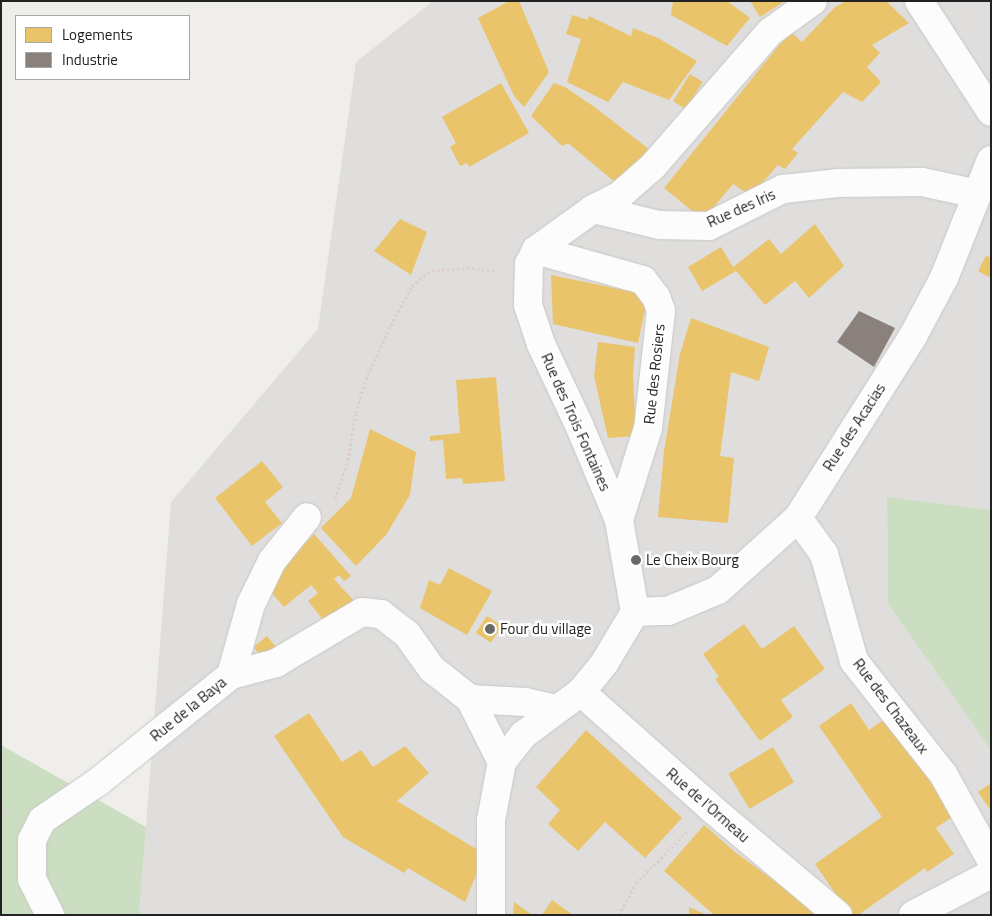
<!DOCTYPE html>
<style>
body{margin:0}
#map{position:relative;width:992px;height:916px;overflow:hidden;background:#f0eeeb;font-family:"Titillium Web",sans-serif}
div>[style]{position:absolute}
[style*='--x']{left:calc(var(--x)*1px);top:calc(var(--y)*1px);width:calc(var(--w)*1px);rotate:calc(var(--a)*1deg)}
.residential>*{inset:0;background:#dfdedc}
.forest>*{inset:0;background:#cbdec1}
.homes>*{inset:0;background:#e9c46a;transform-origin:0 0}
.industry>*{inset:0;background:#8a817c}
.path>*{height:3px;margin-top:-1.5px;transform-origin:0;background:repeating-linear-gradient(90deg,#dccecd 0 2.5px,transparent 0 5px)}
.roads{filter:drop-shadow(0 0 1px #c9c8c7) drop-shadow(0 0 1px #c9c8c7)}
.street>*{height:28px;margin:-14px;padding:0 14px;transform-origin:14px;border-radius:14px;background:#fdfcfc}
.dots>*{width:14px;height:14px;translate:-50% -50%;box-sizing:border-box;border:2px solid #fff;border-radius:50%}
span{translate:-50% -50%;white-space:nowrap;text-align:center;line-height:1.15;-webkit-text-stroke:5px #fff;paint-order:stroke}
.street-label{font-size:15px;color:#222}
.poi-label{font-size:15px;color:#222}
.left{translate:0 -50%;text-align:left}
.frame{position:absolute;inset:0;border:2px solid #222;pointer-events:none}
.legend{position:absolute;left:15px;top:15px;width:175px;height:65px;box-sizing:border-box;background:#fff;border:1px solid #a7a7a7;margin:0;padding:6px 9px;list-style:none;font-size:15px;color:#222}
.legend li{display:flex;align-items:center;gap:10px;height:25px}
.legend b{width:25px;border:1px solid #a7a7a7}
</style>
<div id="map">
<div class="residential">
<i style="clip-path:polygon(433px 1px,991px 1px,991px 510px,887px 498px,888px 604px,991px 750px,991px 915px,139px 915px,171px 502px,318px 329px,356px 62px)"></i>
</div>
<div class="forest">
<i style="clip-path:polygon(887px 497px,991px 510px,991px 750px,888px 604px)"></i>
<i style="clip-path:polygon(1px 745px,146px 827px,139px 915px,1px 915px)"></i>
</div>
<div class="homes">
<i style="clip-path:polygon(509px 1px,519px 1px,549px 72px,524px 107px,514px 96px,478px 18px)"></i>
<i style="clip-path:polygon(673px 1px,727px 1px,750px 18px,727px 46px,671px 15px)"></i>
<i style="clip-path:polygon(750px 1px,785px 1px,760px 17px)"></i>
<i style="clip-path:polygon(846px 1px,886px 1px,909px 23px,872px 45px,880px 53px,867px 67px,881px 82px,862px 102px,843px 92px,792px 149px,798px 153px,785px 169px,778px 165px,751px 196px,733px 184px,703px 220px,664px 188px,780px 44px,792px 33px,802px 42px,835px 7px)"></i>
<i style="clip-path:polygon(572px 15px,588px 20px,589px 16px,631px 36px,633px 28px,658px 38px,697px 61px,669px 100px,623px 82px,608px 102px,567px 82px,581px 39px,566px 34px)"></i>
<i style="left:690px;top:74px;width:15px;height:32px;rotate:32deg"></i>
<i style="clip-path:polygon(501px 83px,529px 133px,469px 167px,467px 163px,460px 166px,450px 147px,456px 143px,442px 117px)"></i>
<i style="clip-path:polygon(554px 83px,565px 87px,596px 108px,650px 150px,616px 183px,568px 143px,562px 146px,531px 116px)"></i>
<i style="clip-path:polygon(400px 219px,427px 232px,411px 275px,374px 251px)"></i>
<i style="clip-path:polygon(815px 224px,844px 266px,809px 298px,795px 281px,765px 305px,733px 267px,736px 271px,702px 291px,688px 267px,721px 247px,733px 267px,769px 239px,781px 254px)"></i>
<i style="clip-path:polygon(986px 256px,991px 258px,991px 278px,978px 271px)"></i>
<i style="clip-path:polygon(551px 275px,648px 295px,638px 343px,553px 324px)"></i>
<i style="clip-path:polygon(691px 318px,769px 347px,759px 381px,731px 372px,720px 456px,734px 458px,728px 523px,658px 517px,664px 451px,680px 354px)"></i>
<i style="clip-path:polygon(598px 342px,635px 347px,633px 375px,636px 436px,608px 438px,594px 376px)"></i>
<i style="clip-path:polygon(496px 377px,505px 481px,463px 484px,462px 478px,446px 479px,443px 440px,430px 441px,430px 436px,460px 433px,456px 380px)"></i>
<i style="clip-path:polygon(370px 429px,416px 452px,410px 495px,386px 535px,356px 566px,321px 528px,351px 498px)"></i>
<i style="clip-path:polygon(262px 461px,283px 487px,265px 502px,282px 523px,252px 546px,215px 498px)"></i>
<i style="clip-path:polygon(314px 534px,351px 576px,344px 581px,339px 575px,334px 579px,354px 601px,324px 621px,308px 601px,318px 593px,311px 585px,284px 607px,269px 590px,287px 561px)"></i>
<i style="clip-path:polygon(449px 568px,492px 591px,467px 635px,420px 608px,429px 580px,440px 585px)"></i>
<i style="left:487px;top:616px;width:18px;height:20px;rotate:34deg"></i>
<i style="clip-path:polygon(744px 624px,762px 649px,794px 626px,825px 669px,781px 700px,793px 717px,760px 741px,715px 679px,719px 677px,703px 654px)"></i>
<i style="clip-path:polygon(267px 636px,276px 647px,260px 656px,254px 647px)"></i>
<i style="clip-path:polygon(851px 703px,869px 730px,886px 718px,955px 815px,936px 828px,954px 854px,927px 872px,925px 868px,858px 915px,850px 915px,815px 864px,882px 817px,819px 726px)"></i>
<i style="clip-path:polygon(309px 713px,342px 762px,361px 750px,373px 767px,405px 746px,429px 773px,397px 801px,481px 852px,481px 863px,465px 902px,408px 868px,404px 873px,343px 837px,274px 736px)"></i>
<i style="clip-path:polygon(586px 730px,682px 818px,645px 858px,605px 822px,578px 851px,548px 824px,560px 810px,536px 787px)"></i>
<i style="left:773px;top:747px;width:41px;height:52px;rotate:59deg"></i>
<i style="clip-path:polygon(991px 783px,991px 807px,989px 808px,978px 792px)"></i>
<i style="clip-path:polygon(704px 825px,735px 852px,821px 915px,714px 915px,664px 871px)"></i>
<i style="clip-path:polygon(552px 900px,573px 915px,542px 915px)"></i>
<i style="clip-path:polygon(514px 902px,532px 915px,513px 915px)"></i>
<i style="clip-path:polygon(689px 907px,707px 915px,689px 915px)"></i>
</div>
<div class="industry">
<i style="clip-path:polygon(859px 311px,895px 328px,874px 367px,837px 342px)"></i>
</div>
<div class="path">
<i style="--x:335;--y:499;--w:36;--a:-71"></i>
<i style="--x:347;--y:465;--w:53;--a:-80.2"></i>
<i style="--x:356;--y:413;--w:35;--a:-74"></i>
<i style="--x:366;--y:379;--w:60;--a:-65.2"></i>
<i style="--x:391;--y:325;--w:44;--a:-61.7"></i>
<i style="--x:412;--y:286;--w:26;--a:-39"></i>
<i style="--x:432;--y:270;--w:40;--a:-2.9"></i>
<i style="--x:472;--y:268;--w:22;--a:8"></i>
<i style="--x:1;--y:806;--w:11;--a:49"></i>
<i style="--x:619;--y:915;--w:36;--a:-62"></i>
<i style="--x:636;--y:883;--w:72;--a:-45"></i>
</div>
<div class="roads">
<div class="street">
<i style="--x:919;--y:1;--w:132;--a:57"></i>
<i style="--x:593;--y:209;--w:68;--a:13.6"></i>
<i style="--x:659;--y:225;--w:50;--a:1.1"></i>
<i style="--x:709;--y:226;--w:83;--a:-26.6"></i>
<i style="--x:783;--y:189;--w:55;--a:-6.2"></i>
<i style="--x:838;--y:183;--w:84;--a:-0.7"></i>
<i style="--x:922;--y:182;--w:57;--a:12.1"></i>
<i style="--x:536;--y:250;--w:111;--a:15.7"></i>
<i style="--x:643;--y:280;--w:21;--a:53"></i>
<i style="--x:656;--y:297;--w:15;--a:70"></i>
<i style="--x:661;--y:311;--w:118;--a:96.3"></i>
<i style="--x:648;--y:428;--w:96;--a:107.5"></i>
<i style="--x:798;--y:518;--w:44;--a:54.2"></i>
<i style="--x:824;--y:554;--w:111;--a:74.3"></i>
<i style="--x:854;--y:661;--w:144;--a:51.8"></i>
<i style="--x:943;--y:774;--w:98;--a:60.8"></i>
<i style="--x:635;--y:612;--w:33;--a:-2"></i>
<i style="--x:668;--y:611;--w:54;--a:-22.8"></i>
<i style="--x:718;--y:590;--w:108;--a:-42"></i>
<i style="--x:798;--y:518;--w:215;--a:-57.7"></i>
<i style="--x:913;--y:336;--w:66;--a:-61.9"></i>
<i style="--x:944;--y:278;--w:127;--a:-68.3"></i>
<i style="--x:231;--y:675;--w:74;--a:-74.3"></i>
<i style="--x:251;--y:604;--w:48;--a:-64"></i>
<i style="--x:272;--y:561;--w:56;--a:-51.5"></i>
<i style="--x:581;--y:692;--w:174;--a:41.7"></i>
<i style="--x:711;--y:808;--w:166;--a:40.1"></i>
<i style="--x:470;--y:699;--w:55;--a:3.1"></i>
<i style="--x:525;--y:702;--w:32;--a:13"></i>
<i style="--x:50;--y:915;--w:40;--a:-116.6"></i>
<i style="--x:32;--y:879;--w:39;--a:-90"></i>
<i style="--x:32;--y:840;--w:22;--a:-63"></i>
<i style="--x:42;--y:820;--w:68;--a:-34.2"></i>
<i style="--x:98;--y:782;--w:171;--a:-38.8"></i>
<i style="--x:231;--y:675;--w:47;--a:-14.9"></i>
<i style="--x:276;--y:663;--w:100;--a:-30.7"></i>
<i style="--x:362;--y:612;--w:19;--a:6"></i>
<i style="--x:381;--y:614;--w:33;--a:38"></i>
<i style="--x:407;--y:634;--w:43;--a:54.5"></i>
<i style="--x:432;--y:669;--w:48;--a:38.3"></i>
<i style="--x:470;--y:699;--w:71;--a:63.1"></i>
<i style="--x:491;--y:915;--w:95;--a:-90"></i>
<i style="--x:491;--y:820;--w:59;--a:-79.3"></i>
<i style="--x:502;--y:762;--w:34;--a:-52"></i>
<i style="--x:523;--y:735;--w:72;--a:-36.6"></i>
<i style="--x:581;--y:692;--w:38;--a:-51"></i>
<i style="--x:605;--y:662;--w:58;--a:-59"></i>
<i style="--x:635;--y:612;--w:93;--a:-99.9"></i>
<i style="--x:619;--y:520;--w:101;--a:-112.8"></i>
<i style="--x:580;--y:427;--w:92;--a:-115.2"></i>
<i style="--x:541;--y:344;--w:41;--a:-108.4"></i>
<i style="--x:528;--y:305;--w:41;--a:-88.6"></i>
<i style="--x:529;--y:264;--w:16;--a:-63"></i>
<i style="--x:536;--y:250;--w:70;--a:-35.7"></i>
<i style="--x:593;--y:209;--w:30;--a:-27"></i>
<i style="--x:620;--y:195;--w:44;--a:-41.3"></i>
<i style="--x:653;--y:166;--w:178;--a:-48.9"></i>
<i style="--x:770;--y:32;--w:53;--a:-35.8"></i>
<i style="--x:913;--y:915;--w:88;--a:-27.7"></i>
</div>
</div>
<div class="dots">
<i style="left:636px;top:560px;background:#6a6968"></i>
<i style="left:490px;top:629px;background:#6a6968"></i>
</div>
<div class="street-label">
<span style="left:741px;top:208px;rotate:-24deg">Rue des Iris</span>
<span style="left:654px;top:374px;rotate:-84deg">Rue des Rosiers</span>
<span style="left:576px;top:422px;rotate:66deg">Rue des Trois Fontaines</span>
<span style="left:854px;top:427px;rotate:-57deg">Rue des Acacias</span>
<span style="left:891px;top:706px;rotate:53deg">Rue des Chazeaux</span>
<span style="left:188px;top:709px;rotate:-39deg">Rue de la Baya</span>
<span style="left:708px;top:805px;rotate:41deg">Rue de l'Ormeau</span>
</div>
<div class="poi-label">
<span class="left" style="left:646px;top:560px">Le Cheix Bourg</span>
<span class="left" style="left:500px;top:629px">Four du village</span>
</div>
<div class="frame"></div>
<ul class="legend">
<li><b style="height:14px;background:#e9c46a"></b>Logements</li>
<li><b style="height:14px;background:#8a817c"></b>Industrie</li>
</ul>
</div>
